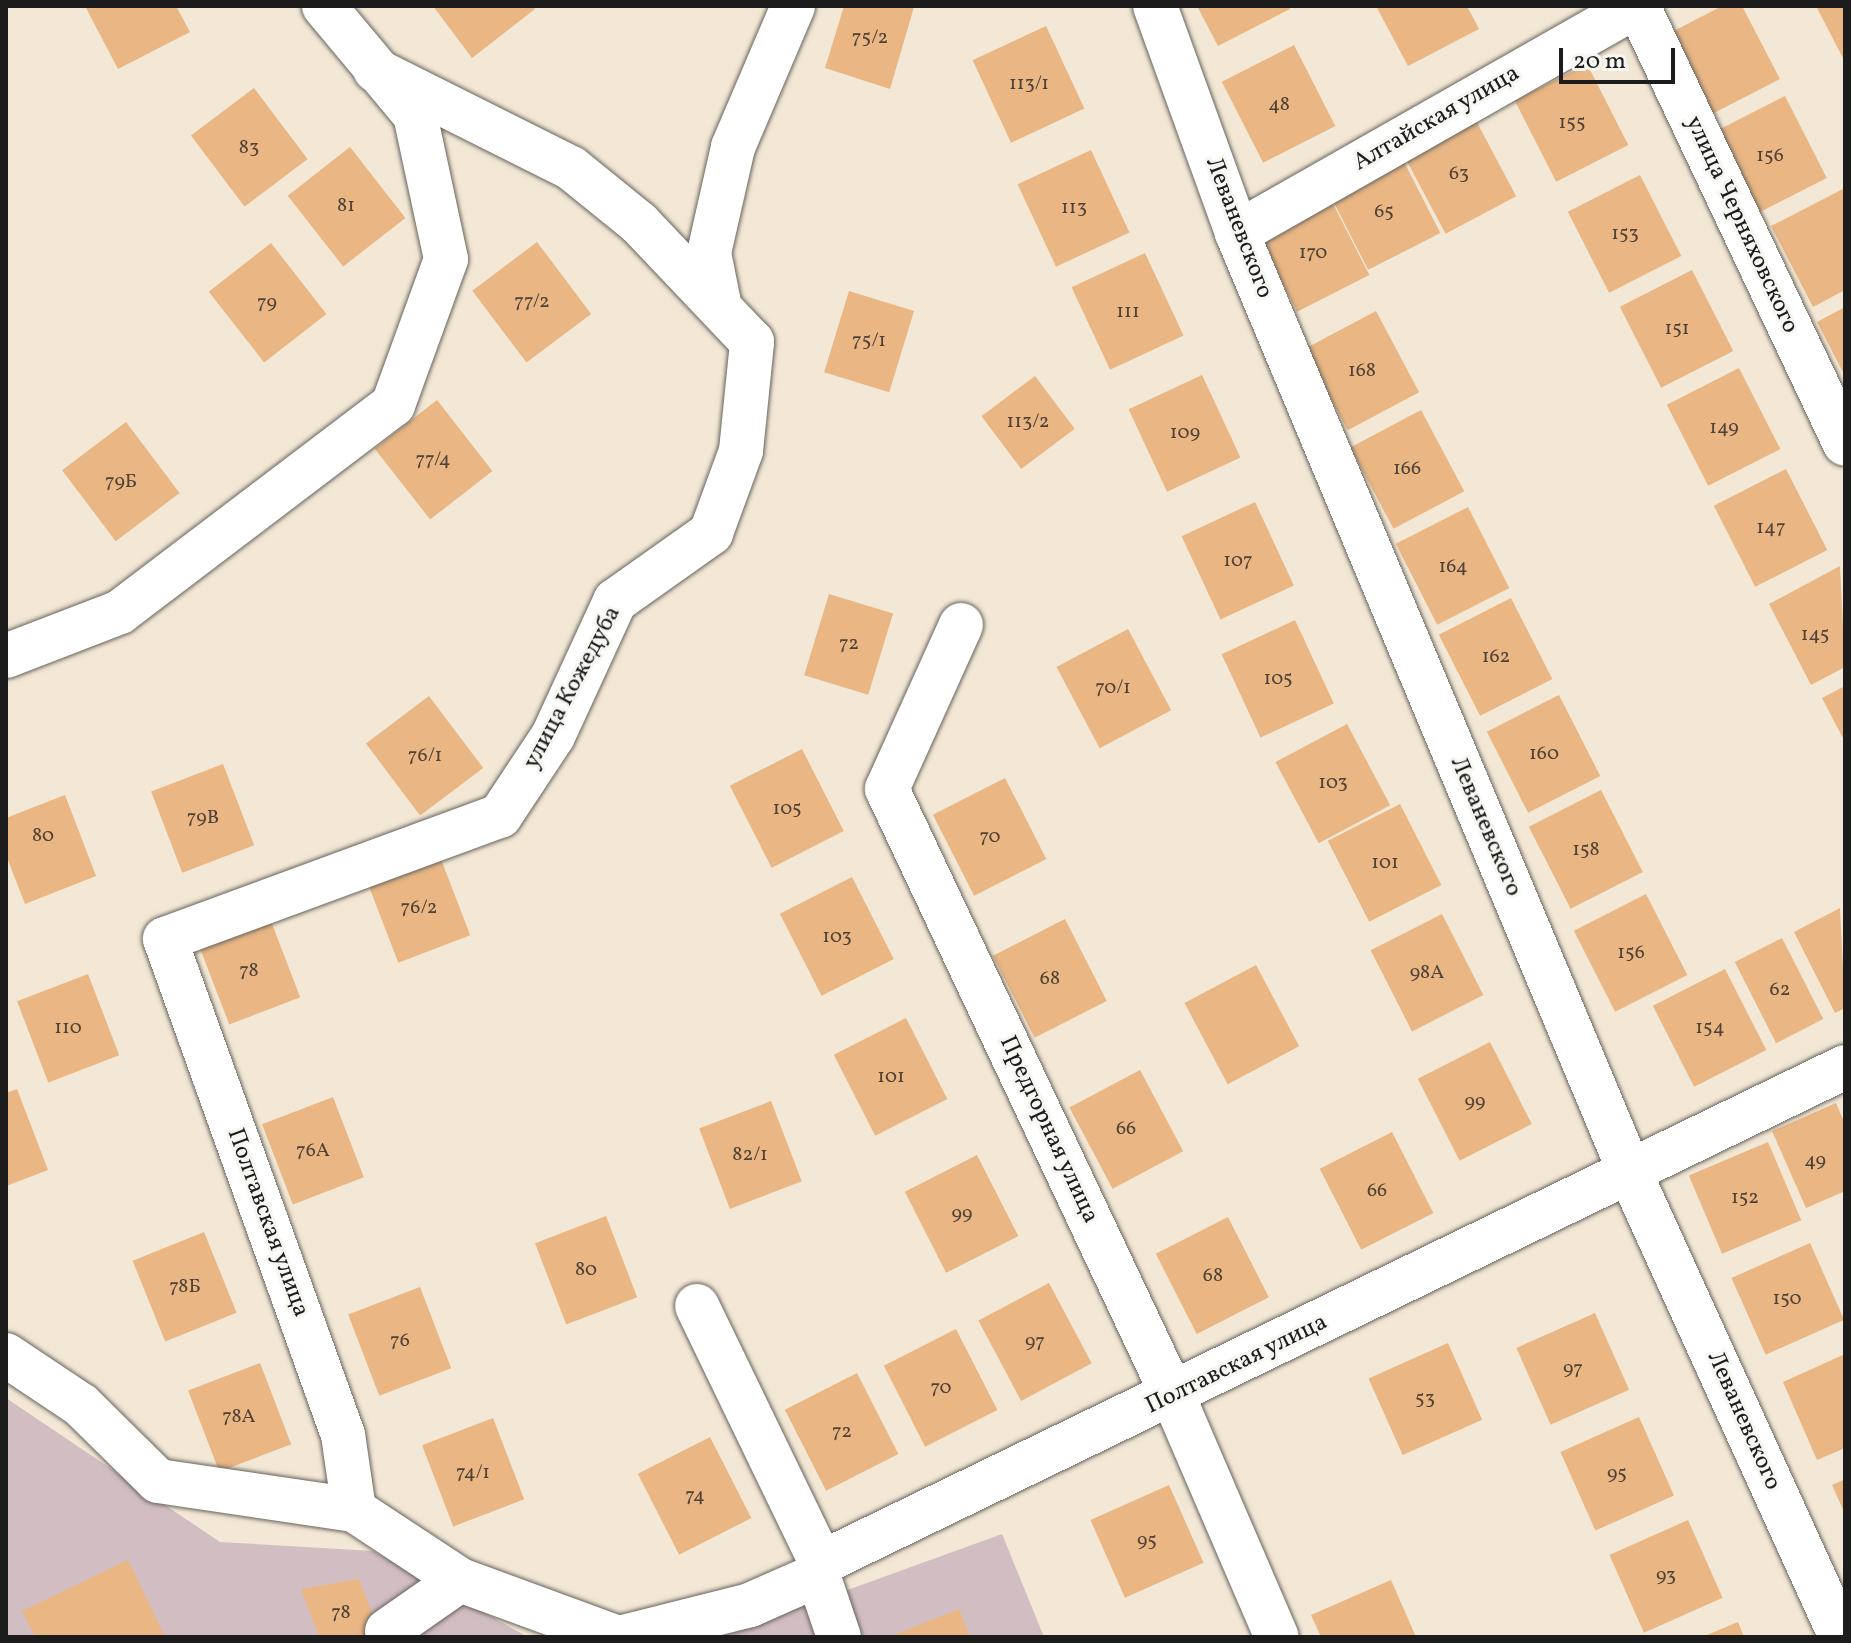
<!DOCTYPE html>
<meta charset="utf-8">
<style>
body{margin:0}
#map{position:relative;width:1851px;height:1643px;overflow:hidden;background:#f3e8d5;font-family:Vollkorn,serif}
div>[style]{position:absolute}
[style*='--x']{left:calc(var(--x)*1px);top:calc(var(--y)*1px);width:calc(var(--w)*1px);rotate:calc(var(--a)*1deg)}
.industrial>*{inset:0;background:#d2bec2}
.building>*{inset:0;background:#e9b684;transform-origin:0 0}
.roads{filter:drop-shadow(0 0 2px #67635d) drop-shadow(0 0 2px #67635d)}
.minor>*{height:44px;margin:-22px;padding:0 22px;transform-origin:22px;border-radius:22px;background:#fff}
span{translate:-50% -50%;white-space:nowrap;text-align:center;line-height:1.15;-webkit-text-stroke:6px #f6f6f2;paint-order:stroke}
.number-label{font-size:20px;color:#4f4236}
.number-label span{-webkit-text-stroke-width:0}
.street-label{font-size:24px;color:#1c1c1c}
.frame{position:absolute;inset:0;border:8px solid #1c1c1c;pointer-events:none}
.scale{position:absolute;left:1559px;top:48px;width:116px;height:36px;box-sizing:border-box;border:4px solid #1c1c1c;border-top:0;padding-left:10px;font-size:24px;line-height:28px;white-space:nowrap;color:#1c1c1c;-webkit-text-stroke:6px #f6f6f2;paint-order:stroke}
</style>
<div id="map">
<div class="industrial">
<i style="clip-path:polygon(6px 1398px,220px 1542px,373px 1551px,528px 1637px,6px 1637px)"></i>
<i style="clip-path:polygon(1002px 1534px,1044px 1637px,718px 1637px)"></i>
</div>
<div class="building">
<i style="clip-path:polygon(85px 6px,176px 6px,190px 32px,118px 69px)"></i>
<i style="clip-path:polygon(433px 6px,533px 6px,535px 9px,472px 58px)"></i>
<i style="clip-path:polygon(844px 6px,914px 7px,890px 89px,825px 68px)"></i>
<i style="clip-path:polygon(1197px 6px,1288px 6px,1290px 9px,1218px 46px)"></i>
<i style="clip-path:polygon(1376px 6px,1467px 6px,1479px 29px,1408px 66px)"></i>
<i style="clip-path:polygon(1722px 6px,1742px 6px,1780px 79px,1708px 116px,1666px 35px)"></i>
<i style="clip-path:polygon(1816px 6px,1845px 6px,1845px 62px)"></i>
<i style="left:1046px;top:26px;width:91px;height:81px;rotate:65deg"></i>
<i style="left:1294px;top:45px;width:91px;height:81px;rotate:63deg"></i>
<i style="left:1587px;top:64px;width:91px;height:81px;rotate:63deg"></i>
<i style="left:254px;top:88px;width:89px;height:79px;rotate:53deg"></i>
<i style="left:1785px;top:96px;width:92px;height:81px;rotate:63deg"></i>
<i style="left:1473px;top:115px;width:92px;height:80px;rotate:62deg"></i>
<i style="left:350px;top:147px;width:90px;height:79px;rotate:52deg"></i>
<i style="left:1091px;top:150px;width:91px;height:81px;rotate:65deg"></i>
<i style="left:1399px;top:152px;width:91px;height:81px;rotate:63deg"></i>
<i style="left:1640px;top:175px;width:91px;height:81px;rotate:63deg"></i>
<i style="clip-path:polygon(1843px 189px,1845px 290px,1813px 307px,1771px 226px)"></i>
<i style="left:1328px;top:194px;width:91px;height:81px;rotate:63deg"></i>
<i style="left:537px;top:242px;width:90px;height:81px;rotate:53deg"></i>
<i style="left:271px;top:243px;width:90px;height:79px;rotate:52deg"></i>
<i style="left:1145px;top:253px;width:91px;height:81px;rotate:65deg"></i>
<i style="left:1692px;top:270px;width:91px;height:81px;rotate:63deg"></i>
<i style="left:849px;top:291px;width:68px;height:85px;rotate:17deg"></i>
<i style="clip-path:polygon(1845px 307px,1845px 376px,1817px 322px)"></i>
<i style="left:1376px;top:311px;width:92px;height:81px;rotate:62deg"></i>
<i style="left:1739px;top:368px;width:91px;height:81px;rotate:63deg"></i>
<i style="left:1202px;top:375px;width:91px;height:81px;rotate:65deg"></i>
<i style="left:1035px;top:376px;width:66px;height:67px;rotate:53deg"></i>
<i style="left:437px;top:400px;width:90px;height:79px;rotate:52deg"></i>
<i style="left:1421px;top:410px;width:92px;height:80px;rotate:62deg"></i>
<i style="left:126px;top:422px;width:89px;height:80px;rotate:53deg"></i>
<i style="left:1786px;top:469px;width:91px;height:81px;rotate:63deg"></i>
<i style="left:1255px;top:502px;width:92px;height:81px;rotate:65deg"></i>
<i style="left:1468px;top:507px;width:91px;height:81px;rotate:63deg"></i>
<i style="clip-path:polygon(1840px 566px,1845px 667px,1811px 685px,1769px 604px)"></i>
<i style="left:829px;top:594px;width:67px;height:85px;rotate:17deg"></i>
<i style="left:1511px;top:598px;width:91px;height:81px;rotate:63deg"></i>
<i style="left:1295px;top:620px;width:92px;height:81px;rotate:65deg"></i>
<i style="left:1128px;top:629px;width:92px;height:81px;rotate:62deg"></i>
<i style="clip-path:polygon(1845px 686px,1845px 742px,1822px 698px)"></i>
<i style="left:1559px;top:695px;width:91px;height:81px;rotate:63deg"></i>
<i style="left:429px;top:696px;width:90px;height:79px;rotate:53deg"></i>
<i style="left:1347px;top:724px;width:92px;height:81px;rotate:62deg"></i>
<i style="left:802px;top:749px;width:92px;height:81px;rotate:63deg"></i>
<i style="left:223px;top:764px;width:87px;height:77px;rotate:69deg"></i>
<i style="left:1005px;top:778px;width:91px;height:81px;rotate:63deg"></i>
<i style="left:1601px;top:790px;width:92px;height:81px;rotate:63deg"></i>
<i style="clip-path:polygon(65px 795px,96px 876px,25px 904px,6px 855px,6px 818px)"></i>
<i style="left:1400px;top:804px;width:91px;height:81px;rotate:63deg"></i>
<i style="left:439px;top:854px;width:87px;height:77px;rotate:69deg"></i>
<i style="left:852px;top:877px;width:92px;height:81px;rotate:63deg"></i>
<i style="left:1646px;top:894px;width:91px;height:81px;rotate:63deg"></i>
<i style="clip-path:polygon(1840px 908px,1845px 1008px,1835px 1013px,1794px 932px)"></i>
<i style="left:1442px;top:914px;width:91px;height:80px;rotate:63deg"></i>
<i style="left:269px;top:916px;width:87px;height:76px;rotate:69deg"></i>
<i style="left:1065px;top:919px;width:92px;height:81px;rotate:63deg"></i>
<i style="left:1782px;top:938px;width:91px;height:53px;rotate:63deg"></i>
<i style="left:1256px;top:965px;width:92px;height:81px;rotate:62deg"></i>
<i style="left:1725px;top:969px;width:91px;height:81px;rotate:63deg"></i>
<i style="left:88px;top:974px;width:87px;height:76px;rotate:69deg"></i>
<i style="left:906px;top:1018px;width:91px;height:81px;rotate:63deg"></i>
<i style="left:1490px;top:1042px;width:92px;height:81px;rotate:63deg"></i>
<i style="left:1140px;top:1070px;width:92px;height:80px;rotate:62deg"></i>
<i style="clip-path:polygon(17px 1089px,48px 1170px,6px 1186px,6px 1093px)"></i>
<i style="left:333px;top:1097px;width:86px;height:76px;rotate:69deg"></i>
<i style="left:771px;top:1101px;width:86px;height:77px;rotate:69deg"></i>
<i style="clip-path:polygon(1836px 1103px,1845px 1124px,1845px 1191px,1806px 1208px,1772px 1131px)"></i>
<i style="left:1392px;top:1132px;width:91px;height:81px;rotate:63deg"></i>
<i style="left:1768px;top:1142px;width:85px;height:86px;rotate:67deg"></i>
<i style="left:977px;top:1155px;width:91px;height:81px;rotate:63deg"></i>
<i style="left:606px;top:1216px;width:87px;height:76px;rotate:69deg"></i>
<i style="left:1228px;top:1217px;width:90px;height:81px;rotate:63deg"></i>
<i style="left:204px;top:1232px;width:87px;height:77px;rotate:68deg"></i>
<i style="left:1810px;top:1243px;width:84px;height:86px;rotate:66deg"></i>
<i style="left:1049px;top:1283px;width:91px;height:80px;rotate:62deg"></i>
<i style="left:420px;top:1287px;width:87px;height:77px;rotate:69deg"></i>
<i style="left:1595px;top:1313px;width:84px;height:86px;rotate:66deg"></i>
<i style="left:956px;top:1329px;width:91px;height:81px;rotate:63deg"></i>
<i style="left:1448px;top:1343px;width:84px;height:87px;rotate:66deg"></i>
<i style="clip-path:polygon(1845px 1354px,1845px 1448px,1817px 1460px,1783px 1382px)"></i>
<i style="left:260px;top:1363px;width:87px;height:77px;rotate:69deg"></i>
<i style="left:857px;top:1373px;width:91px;height:81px;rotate:63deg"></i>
<i style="left:1639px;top:1417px;width:86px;height:86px;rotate:66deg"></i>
<i style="left:493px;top:1418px;width:87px;height:76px;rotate:69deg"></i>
<i style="left:710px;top:1437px;width:91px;height:81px;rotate:63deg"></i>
<i style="clip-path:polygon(1845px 1479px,1845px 1514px,1832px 1485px)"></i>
<i style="left:1169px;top:1485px;width:85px;height:86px;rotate:66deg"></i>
<i style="left:1688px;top:1520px;width:85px;height:86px;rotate:66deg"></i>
<i style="clip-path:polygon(128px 1560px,165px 1637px,35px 1637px,22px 1611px)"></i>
<i style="clip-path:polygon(359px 1579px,381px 1637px,319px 1637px,301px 1589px)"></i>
<i style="clip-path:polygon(1391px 1580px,1416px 1637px,1321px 1637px,1311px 1615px)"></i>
<i style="clip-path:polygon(959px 1609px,970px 1637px,895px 1637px,894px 1635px)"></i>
<i style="clip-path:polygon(1738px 1622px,1744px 1637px,1702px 1637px)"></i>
</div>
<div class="roads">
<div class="minor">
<i style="--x:1155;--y:6;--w:241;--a:70.1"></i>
<i style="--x:1237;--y:233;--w:1021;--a:67.3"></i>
<i style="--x:1631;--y:1175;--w:507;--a:65.56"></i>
<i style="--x:1638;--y:6;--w:484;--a:64.7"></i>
<i style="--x:1237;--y:233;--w:460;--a:-29.6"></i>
<i style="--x:720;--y:308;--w:56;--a:-101.3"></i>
<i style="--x:709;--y:253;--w:109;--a:-77.2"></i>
<i style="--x:733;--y:147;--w:153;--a:-66.9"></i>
<i style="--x:961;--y:625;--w:180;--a:114.3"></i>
<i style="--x:887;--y:789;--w:671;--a:64.77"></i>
<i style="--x:1173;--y:1396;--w:262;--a:66.7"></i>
<i style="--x:6;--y:656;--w:122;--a:-21.1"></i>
<i style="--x:120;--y:612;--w:343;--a:-37.2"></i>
<i style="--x:393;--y:405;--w:155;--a:-70"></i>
<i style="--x:446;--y:259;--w:147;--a:-102.1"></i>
<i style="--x:415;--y:115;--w:142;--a:-129.9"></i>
<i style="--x:697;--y:1306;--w:285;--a:64.2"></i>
<i style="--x:6;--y:1355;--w:90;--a:33.7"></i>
<i style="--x:81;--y:1405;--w:108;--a:44.6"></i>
<i style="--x:158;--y:1481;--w:198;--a:8.4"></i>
<i style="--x:354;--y:1510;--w:127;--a:33.4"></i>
<i style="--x:460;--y:1580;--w:166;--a:20.1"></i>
<i style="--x:354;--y:1510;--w:76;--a:-98.3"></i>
<i style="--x:343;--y:1435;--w:527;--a:-109.74"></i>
<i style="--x:165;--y:939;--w:357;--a:-20.2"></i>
<i style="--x:500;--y:816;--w:96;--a:-56.5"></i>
<i style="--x:553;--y:736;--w:149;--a:-65.3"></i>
<i style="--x:615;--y:601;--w:118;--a:-35.3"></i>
<i style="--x:711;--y:533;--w:87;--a:-69.9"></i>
<i style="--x:741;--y:451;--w:110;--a:-84.2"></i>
<i style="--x:752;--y:342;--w:164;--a:-133.5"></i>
<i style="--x:639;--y:223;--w:87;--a:-141"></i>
<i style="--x:571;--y:168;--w:219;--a:-153.4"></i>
<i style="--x:818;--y:1575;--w:65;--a:71.3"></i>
<i style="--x:387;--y:1631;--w:89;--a:-34.9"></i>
<i style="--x:623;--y:1637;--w:131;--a:-14.1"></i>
<i style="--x:750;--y:1605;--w:74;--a:-23.8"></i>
<i style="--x:818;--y:1575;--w:12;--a:-76"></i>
<i style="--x:821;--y:1563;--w:1138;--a:-25.84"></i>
</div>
</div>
<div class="number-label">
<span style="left:870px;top:38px">75/2</span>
<span style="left:1029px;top:84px">113/1</span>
<span style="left:1279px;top:105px">48</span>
<span style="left:1572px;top:123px">155</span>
<span style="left:249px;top:148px">83</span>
<span style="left:1770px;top:156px">156</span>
<span style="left:1459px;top:174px">63</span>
<span style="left:346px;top:206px">81</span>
<span style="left:1074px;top:208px">113</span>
<span style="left:1384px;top:212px">65</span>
<span style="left:1625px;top:234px">153</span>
<span style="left:1313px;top:253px">170</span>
<span style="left:532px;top:302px">77/2</span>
<span style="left:267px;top:303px">79</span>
<span style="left:1128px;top:312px">111</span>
<span style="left:1677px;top:329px">151</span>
<span style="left:869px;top:341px">75/1</span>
<span style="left:1362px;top:371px">168</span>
<span style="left:1028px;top:422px">113/2</span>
<span style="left:1724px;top:428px">149</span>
<span style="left:1185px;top:433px">109</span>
<span style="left:433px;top:460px">77/4</span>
<span style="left:1407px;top:469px">166</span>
<span style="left:121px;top:482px">79Б</span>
<span style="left:1771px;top:528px">147</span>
<span style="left:1238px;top:561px">107</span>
<span style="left:1453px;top:567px">164</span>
<span style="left:1815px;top:635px">145</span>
<span style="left:849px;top:644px">72</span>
<span style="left:1496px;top:657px">162</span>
<span style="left:1278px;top:679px">105</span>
<span style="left:1113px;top:688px">70/1</span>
<span style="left:1544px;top:754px">160</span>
<span style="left:425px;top:756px">76/1</span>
<span style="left:1333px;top:783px">103</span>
<span style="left:787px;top:809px">105</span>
<span style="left:203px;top:818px">79В</span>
<span style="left:43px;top:836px">80</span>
<span style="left:990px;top:837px">70</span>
<span style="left:1586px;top:850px">158</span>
<span style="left:1385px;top:863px">101</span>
<span style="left:419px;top:908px">76/2</span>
<span style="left:837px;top:937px">103</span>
<span style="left:1631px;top:953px">156</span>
<span style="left:249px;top:971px">78</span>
<span style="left:1427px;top:973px">98А</span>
<span style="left:1050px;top:979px">68</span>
<span style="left:1780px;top:990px">62</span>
<span style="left:68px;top:1028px">110</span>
<span style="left:1710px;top:1028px">154</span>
<span style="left:891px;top:1077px">101</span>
<span style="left:1475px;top:1102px">99</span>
<span style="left:1126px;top:1129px">66</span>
<span style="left:313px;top:1151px">76А</span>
<span style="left:750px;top:1155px">82/1</span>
<span style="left:1815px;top:1161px">49</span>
<span style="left:1377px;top:1191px">66</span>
<span style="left:1745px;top:1198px">152</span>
<span style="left:962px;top:1214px">99</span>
<span style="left:586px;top:1270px">80</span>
<span style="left:1213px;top:1276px">68</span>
<span style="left:185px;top:1287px">78Б</span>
<span style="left:1787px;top:1299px">150</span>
<span style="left:400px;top:1341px">76</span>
<span style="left:1035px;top:1342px">97</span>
<span style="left:1573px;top:1369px">97</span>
<span style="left:941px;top:1388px">70</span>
<span style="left:1425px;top:1399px">53</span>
<span style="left:239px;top:1417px">78А</span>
<span style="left:842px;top:1432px">72</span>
<span style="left:473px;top:1473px">74/1</span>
<span style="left:1617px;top:1474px">95</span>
<span style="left:695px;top:1496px">74</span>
<span style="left:1147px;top:1541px">95</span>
<span style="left:1666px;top:1576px">93</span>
<span style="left:341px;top:1613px">78</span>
</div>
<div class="street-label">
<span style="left:1437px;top:119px;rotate:-30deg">Алтайская улица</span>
<span style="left:1741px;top:225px;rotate:65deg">улица Черняховского</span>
<span style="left:1238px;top:228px;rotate:69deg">Леваневского</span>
<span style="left:573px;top:688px;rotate:-62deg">улица Кожедуба</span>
<span style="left:1485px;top:827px;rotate:67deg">Леваневского</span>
<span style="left:1048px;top:1130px;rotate:65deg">Предгорная улица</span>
<span style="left:267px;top:1223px;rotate:70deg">Полтавская улица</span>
<span style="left:1237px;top:1365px;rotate:-26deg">Полтавская улица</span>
<span style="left:1743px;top:1421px;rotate:66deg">Леваневского</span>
</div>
<div class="frame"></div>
<div class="scale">20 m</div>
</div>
